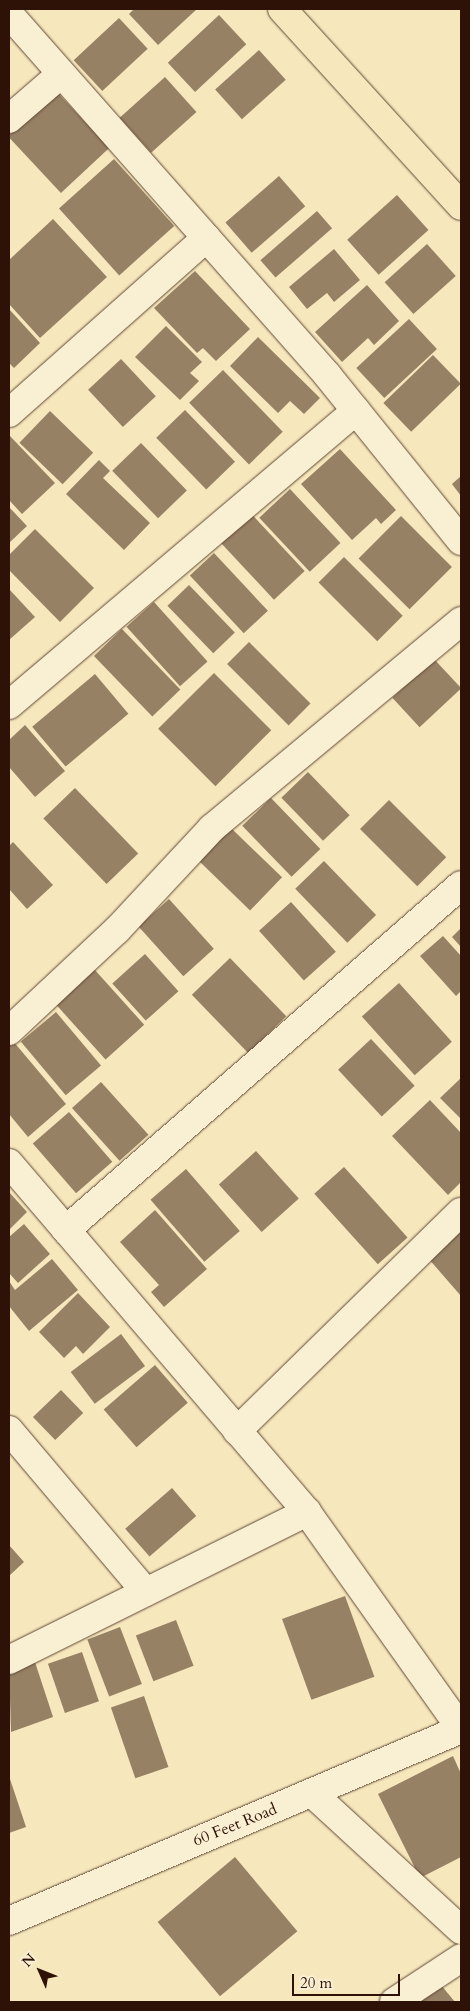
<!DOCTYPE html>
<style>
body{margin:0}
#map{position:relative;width:470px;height:2011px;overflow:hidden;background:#f6e7bc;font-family:Cardo,serif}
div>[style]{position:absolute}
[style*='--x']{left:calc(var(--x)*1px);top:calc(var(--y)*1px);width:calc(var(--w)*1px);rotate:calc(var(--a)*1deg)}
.building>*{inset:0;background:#968165;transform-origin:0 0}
.roads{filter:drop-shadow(0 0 1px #604734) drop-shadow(0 0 1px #604734)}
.minor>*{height:28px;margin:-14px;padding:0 14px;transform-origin:14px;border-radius:14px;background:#f9efd3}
.major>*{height:28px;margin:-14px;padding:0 14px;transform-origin:14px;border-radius:14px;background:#f6e7bc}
span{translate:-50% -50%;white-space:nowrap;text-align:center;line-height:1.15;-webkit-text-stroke:4px #f9efd3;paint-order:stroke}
.street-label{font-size:16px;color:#2e1207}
.frame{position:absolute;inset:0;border:10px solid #2e1207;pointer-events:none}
.north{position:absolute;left:15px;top:1946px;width:50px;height:50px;-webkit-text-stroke:4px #f9efd3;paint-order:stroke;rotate:314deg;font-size:14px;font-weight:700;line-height:20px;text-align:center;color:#2e1207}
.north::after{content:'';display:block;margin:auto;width:18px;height:22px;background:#2e1207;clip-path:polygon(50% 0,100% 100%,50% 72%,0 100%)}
.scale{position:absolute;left:292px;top:1974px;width:108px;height:22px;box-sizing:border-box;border:2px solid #2e1207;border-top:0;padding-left:6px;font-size:15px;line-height:18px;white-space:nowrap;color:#2e1207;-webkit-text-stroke:4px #f9efd3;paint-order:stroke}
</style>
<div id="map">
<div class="building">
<i style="clip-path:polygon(134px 9px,197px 9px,158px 45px,129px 14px)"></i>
<i style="left:219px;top:15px;width:40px;height:70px;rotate:47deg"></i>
<i style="left:119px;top:18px;width:42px;height:62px;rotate:47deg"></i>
<i style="left:259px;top:50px;width:40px;height:59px;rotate:48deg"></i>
<i style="left:165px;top:77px;width:47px;height:61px;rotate:48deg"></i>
<i style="left:56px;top:91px;width:78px;height:66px;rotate:47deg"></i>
<i style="left:114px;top:159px;width:90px;height:74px;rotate:48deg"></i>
<i style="left:279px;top:176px;width:40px;height:71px;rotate:49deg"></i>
<i style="left:397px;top:195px;width:47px;height:67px;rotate:48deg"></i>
<i style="left:317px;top:211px;width:23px;height:75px;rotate:49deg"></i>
<i style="clip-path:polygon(53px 219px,107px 277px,40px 338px,9px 304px,9px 260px)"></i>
<i style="left:427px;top:244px;width:43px;height:57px;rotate:48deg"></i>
<i style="clip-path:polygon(334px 249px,360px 280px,334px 302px,327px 293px,307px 309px,289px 287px)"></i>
<i style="clip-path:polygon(195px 271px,250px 329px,216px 361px,203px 348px,197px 353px,154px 308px)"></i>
<i style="clip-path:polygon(367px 285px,399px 321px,374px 345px,368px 338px,342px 362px,315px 332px)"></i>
<i style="clip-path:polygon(9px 309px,40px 343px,14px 368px,9px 363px)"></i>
<i style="left:409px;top:319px;width:41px;height:72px;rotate:47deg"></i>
<i style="clip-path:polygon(166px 326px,202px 362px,190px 373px,199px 381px,180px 400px,135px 357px)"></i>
<i style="clip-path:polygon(258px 337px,320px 398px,304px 414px,290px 401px,278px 413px,230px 366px)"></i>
<i style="left:433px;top:355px;width:40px;height:69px;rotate:46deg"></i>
<i style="left:121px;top:359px;width:51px;height:45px;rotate:47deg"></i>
<i style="left:223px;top:370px;width:86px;height:47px;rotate:46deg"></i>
<i style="left:185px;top:410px;width:72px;height:40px;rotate:46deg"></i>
<i style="left:50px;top:411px;width:60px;height:44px;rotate:44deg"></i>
<i style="clip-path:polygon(9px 435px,55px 483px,22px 514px,9px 500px)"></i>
<i style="left:141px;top:443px;width:66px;height:40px;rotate:46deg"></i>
<i style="clip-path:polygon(340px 449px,396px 510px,381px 524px,376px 518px,352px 540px,301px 484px)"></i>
<i style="clip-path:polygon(99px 460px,110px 471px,103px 478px,150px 523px,124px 550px,66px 494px)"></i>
<i style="clip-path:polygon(461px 476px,461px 496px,452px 484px)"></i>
<i style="left:290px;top:489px;width:74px;height:42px;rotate:47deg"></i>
<i style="left:244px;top:506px;width:89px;height:42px;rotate:47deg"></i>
<i style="clip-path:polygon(9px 507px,27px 526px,9px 543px)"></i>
<i style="left:401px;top:516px;width:72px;height:60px;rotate:45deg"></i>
<i style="clip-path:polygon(35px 529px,94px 588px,60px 622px,9px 570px,9px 555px)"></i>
<i style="left:214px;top:553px;width:79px;height:33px;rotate:47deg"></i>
<i style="left:344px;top:557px;width:83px;height:36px;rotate:45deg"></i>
<i style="left:189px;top:585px;width:66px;height:30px;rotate:46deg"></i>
<i style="clip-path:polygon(9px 589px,35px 617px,9px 640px)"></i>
<i style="left:154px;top:602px;width:80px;height:37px;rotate:48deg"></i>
<i style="left:122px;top:629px;width:84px;height:39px;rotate:46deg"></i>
<i style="left:249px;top:642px;width:87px;height:31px;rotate:45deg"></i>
<i style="left:434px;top:659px;width:40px;height:57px;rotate:47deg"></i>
<i style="left:214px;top:673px;width:81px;height:79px;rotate:45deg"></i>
<i style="left:95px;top:674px;width:52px;height:82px;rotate:50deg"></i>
<i style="clip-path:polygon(25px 725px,65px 771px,35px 797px,9px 767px,9px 740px)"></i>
<i style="left:308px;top:772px;width:60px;height:37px;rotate:46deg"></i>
<i style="left:75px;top:788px;width:91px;height:44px;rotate:46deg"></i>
<i style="left:271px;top:798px;width:71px;height:40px;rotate:46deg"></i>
<i style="left:389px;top:800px;width:81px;height:41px;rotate:45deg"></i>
<i style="left:231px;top:828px;width:71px;height:46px;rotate:44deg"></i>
<i style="clip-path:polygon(13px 842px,53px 885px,27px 909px,9px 889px,9px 846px)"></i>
<i style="left:324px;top:861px;width:75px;height:40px;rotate:46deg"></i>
<i style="left:169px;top:899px;width:67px;height:41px;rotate:48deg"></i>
<i style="left:291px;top:902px;width:67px;height:43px;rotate:48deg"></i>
<i style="clip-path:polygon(461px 928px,461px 947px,452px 937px)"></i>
<i style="clip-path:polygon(443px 936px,461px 956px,461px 991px,456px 996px,420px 956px)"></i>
<i style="left:145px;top:954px;width:50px;height:44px;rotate:48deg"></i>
<i style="left:230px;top:958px;width:81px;height:53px;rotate:46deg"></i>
<i style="left:94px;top:969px;width:75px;height:52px;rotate:48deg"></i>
<i style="left:399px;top:983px;width:79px;height:50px;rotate:48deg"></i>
<i style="left:56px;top:1012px;width:70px;height:46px;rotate:50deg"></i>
<i style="left:371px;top:1039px;width:64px;height:45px;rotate:47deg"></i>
<i style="clip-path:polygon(13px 1041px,66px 1104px,28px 1137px,9px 1114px,9px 1045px)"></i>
<i style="clip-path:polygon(461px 1078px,461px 1119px,440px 1098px)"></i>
<i style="left:101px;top:1082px;width:71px;height:39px;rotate:48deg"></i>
<i style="clip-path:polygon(430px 1100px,461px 1133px,461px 1182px,448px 1195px,392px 1136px)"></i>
<i style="left:69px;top:1112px;width:66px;height:48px;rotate:49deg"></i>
<i style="left:256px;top:1151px;width:64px;height:50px;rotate:48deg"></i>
<i style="left:344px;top:1167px;width:95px;height:40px;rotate:48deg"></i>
<i style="left:186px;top:1169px;width:82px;height:47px;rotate:49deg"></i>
<i style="clip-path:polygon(9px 1192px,27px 1212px,9px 1230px)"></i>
<i style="clip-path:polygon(155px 1210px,207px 1269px,164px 1307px,151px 1292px,159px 1285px,120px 1242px)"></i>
<i style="clip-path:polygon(24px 1224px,50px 1254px,18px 1283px,9px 1273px,9px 1237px)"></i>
<i style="clip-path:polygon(461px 1229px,461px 1296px,428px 1258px)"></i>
<i style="clip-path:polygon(52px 1259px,78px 1290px,29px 1331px,9px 1306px,9px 1281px,15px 1290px)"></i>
<i style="clip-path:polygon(78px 1293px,110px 1327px,83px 1354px,76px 1346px,64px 1358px,39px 1332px)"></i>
<i style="left:121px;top:1334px;width:40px;height:63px;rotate:53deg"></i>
<i style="left:155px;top:1365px;width:50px;height:68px;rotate:49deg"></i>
<i style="left:61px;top:1390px;width:32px;height:39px;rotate:46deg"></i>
<i style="left:172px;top:1488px;width:37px;height:62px;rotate:49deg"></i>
<i style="clip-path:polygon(9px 1545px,24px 1562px,9px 1576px)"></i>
<i style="left:345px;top:1596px;width:86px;height:67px;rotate:70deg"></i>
<i style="left:176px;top:1620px;width:49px;height:43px;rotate:69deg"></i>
<i style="left:120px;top:1627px;width:61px;height:35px;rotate:69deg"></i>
<i style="left:82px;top:1652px;width:52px;height:36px;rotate:71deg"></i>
<i style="clip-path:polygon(33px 1656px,53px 1717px,11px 1732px,9px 1664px)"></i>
<i style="left:144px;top:1696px;width:75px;height:35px;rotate:71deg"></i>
<i style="clip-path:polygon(453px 1756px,461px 1774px,461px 1857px,420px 1878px,378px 1794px)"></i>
<i style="clip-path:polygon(9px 1776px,26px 1827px,9px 1833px)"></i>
<i style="left:235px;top:1857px;width:97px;height:101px;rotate:50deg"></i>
<i style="clip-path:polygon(441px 1985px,455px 2002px,420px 2002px)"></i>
</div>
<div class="roads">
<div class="minor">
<i style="--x:9;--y:14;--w:482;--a:48.6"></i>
<i style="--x:328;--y:376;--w:212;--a:51.1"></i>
<i style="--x:9;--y:119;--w:69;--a:-40.9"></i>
<i style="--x:9;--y:413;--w:264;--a:-41.6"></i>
<i style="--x:9;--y:705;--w:455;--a:-40.3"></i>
<i style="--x:9;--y:1031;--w:148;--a:-43.1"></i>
<i style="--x:117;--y:930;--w:139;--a:-47"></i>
<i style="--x:212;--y:828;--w:324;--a:-39.7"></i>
<i style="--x:9;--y:1163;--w:459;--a:49.5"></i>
<i style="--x:307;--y:1512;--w:266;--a:54.6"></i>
<i style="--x:66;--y:1230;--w:524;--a:-41.13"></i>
<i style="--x:9;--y:1430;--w:212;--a:49.8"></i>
<i style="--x:237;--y:1431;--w:313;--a:-44.4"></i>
<i style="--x:9;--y:1660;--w:333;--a:-26.4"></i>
<i style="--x:313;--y:1794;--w:201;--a:42.6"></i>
<i style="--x:9;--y:1921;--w:491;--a:-23"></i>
<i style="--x:394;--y:2002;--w:80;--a:-33.3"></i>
</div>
<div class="major">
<i style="--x:282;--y:9;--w:266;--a:47.7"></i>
</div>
</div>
<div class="street-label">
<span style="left:235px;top:1825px;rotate:-22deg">60 Feet Road</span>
</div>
<div class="frame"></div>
<div class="north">N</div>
<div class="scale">20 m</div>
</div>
